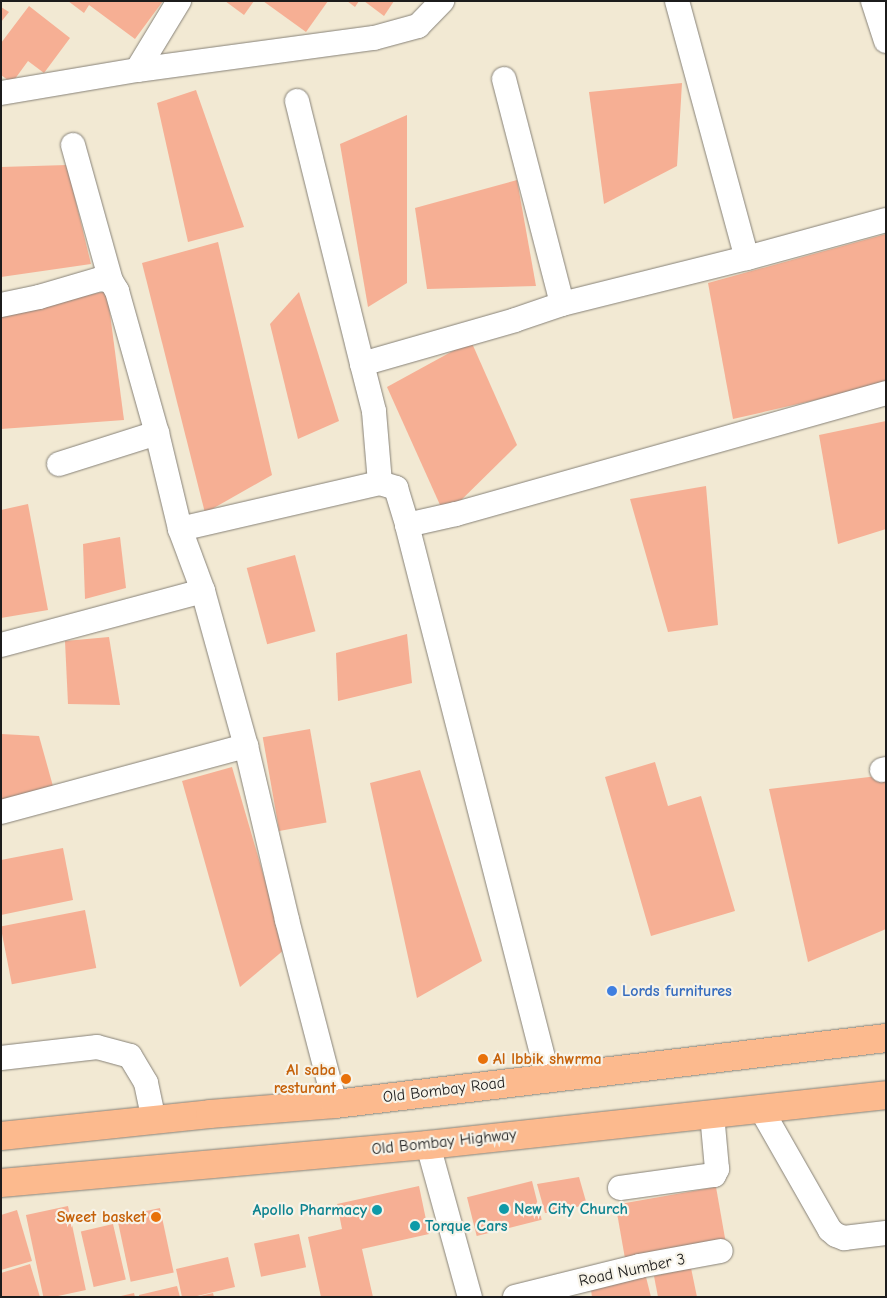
<!DOCTYPE html>
<style>
body{margin:0}
#map{position:relative;width:887px;height:1298px;overflow:hidden;background:#f2e9d3;font-family:"Comic Neue",sans-serif}
div>[style]{position:absolute}
[style*='--x']{left:calc(var(--x)*1px);top:calc(var(--y)*1px);width:calc(var(--w)*1px);rotate:calc(var(--a)*1deg)}
.building>*{inset:0;background:#f6af94;transform-origin:0 0}
.roads{filter:drop-shadow(0 0 1px #878278) drop-shadow(0 0 1px #878278)}
.minor>*{height:24px;margin:-12px;padding:0 12px;transform-origin:12px;border-radius:12px;background:#fff}
.major>*{height:28px;margin:-14px;padding:0 14px;transform-origin:14px;border-radius:14px;background:#fcba8e}
.dots>*{width:14px;height:14px;translate:-50% -50%;box-sizing:border-box;border:2px solid #f7f3e8;border-radius:50%}
span{translate:-50% -50%;white-space:nowrap;text-align:center;line-height:1.15;-webkit-text-stroke:4.5px #f7f3e8;paint-order:stroke}
.shop-label{font-size:16px;color:#366cbe;font-weight:700}
.left{translate:0 -50%;text-align:left}
.food-label{font-size:16px;color:#c56008;font-weight:700}
.right{translate:-100% -50%;text-align:right}
.street-label{font-size:16px;color:#1c1c1c}
.culture-label{font-size:16px;color:#0d838f;font-weight:700}
.frame{position:absolute;inset:0;border:2px solid #1c1c1c;pointer-events:none}
</style>
<div id="map">
<div class="building">
<i style="clip-path:polygon(68px 1px,163px 1px,135px 39px,89px 5px,84px 13px)"></i>
<i style="clip-path:polygon(225px 1px,254px 1px,244px 15px)"></i>
<i style="clip-path:polygon(263px 1px,328px 1px,306px 32px)"></i>
<i style="clip-path:polygon(347px 1px,359px 1px,355px 7px)"></i>
<i style="clip-path:polygon(364px 1px,394px 1px,384px 16px)"></i>
<i style="clip-path:polygon(29px 6px,70px 38px,44px 73px,28px 61px,12px 83px,1px 75px,1px 43px)"></i>
<i style="clip-path:polygon(1px 7px,9px 12px,1px 22px)"></i>
<i style="clip-path:polygon(682px 83px,677px 166px,604px 204px,589px 92px)"></i>
<i style="clip-path:polygon(196px 90px,244px 227px,188px 242px,157px 103px)"></i>
<i style="clip-path:polygon(407px 115px,407px 283px,368px 307px,340px 144px)"></i>
<i style="clip-path:polygon(67px 165px,91px 264px,1px 277px,1px 167px)"></i>
<i style="clip-path:polygon(517px 180px,536px 286px,427px 289px,415px 208px)"></i>
<i style="clip-path:polygon(886px 234px,886px 384px,733px 419px,708px 283px)"></i>
<i style="clip-path:polygon(218px 242px,272px 475px,205px 513px,142px 263px)"></i>
<i style="clip-path:polygon(107px 291px,124px 420px,1px 429px,1px 314px)"></i>
<i style="clip-path:polygon(299px 292px,339px 421px,298px 439px,270px 324px)"></i>
<i style="clip-path:polygon(471px 341px,517px 445px,445px 516px,387px 387px)"></i>
<i style="clip-path:polygon(886px 421px,886px 529px,838px 544px,819px 435px)"></i>
<i style="clip-path:polygon(706px 486px,718px 625px,668px 632px,630px 499px)"></i>
<i style="clip-path:polygon(28px 504px,48px 610px,1px 618px,1px 510px)"></i>
<i style="clip-path:polygon(120px 537px,126px 588px,85px 599px,83px 544px)"></i>
<i style="left:295px;top:555px;width:79px;height:50px;rotate:75deg"></i>
<i style="clip-path:polygon(407px 634px,412px 683px,338px 701px,336px 653px)"></i>
<i style="clip-path:polygon(109px 637px,120px 705px,68px 704px,65px 641px)"></i>
<i style="left:310px;top:729px;width:95px;height:48px;rotate:80deg"></i>
<i style="clip-path:polygon(1px 734px,39px 736px,56px 797px,1px 807px)"></i>
<i style="clip-path:polygon(655px 762px,668px 806px,701px 796px,735px 911px,651px 936px,605px 777px)"></i>
<i style="clip-path:polygon(232px 767px,285px 949px,240px 987px,182px 781px)"></i>
<i style="clip-path:polygon(420px 770px,482px 961px,417px 998px,370px 783px)"></i>
<i style="clip-path:polygon(886px 775px,886px 929px,808px 962px,769px 789px)"></i>
<i style="clip-path:polygon(63px 848px,73px 900px,1px 915px,1px 860px)"></i>
<i style="left:85px;top:910px;width:59px;height:86px;rotate:79deg"></i>
<i style="clip-path:polygon(579px 1177px,587px 1205px,545px 1213px,537px 1184px)"></i>
<i style="left:532px;top:1181px;width:40px;height:67px;rotate:76deg"></i>
<i style="clip-path:polygon(419px 1186px,429px 1234px,362px 1249px,373px 1297px,321px 1297px,308px 1237px,342px 1229px,337px 1204px)"></i>
<i style="left:716px;top:1187px;width:54px;height:102px;rotate:80deg"></i>
<i style="left:68px;top:1206px;width:86px;height:43px;rotate:78deg"></i>
<i style="left:160px;top:1208px;width:66px;height:44px;rotate:78deg"></i>
<i style="clip-path:polygon(17px 1210px,32px 1261px,1px 1270px,1px 1215px)"></i>
<i style="left:113px;top:1224px;width:57px;height:33px;rotate:77deg"></i>
<i style="left:299px;top:1234px;width:34px;height:46px;rotate:78deg"></i>
<i style="clip-path:polygon(228px 1257px,235px 1287px,193px 1297px,182px 1297px,176px 1269px)"></i>
<i style="clip-path:polygon(30px 1264px,40px 1297px,1px 1297px,1px 1273px)"></i>
<i style="clip-path:polygon(691px 1268px,697px 1297px,658px 1297px,654px 1276px)"></i>
<i style="clip-path:polygon(646px 1277px,651px 1297px,592px 1297px,591px 1290px)"></i>
<i style="clip-path:polygon(177px 1286px,180px 1297px,139px 1297px,139px 1295px)"></i>
<i style="clip-path:polygon(134px 1293px,135px 1297px,121px 1297px,121px 1296px)"></i>
<i style="clip-path:polygon(213px 1293px,214px 1297px,200px 1297px,200px 1296px)"></i>
</div>
<div class="roads">
<div class="minor">
<i style="--x:677;--y:1;--w:266;--a:74.8"></i>
<i style="--x:873;--y:1;--w:42;--a:72"></i>
<i style="--x:137;--y:70;--w:81;--a:-58.7"></i>
<i style="--x:504;--y:79;--w:232;--a:75.5"></i>
<i style="--x:1;--y:93;--w:138;--a:-9.6"></i>
<i style="--x:137;--y:70;--w:239;--a:-7.7"></i>
<i style="--x:374;--y:38;--w:46;--a:-15.3"></i>
<i style="--x:418;--y:26;--w:35;--a:-46"></i>
<i style="--x:297;--y:101;--w:271;--a:76.1"></i>
<i style="--x:73;--y:145;--w:141;--a:74.4"></i>
<i style="--x:1;--y:305;--w:39;--a:-12"></i>
<i style="--x:39;--y:297;--w:64;--a:-16.4"></i>
<i style="--x:100;--y:279;--w:11;--a:10"></i>
<i style="--x:111;--y:281;--w:12;--a:59"></i>
<i style="--x:117;--y:291;--w:148;--a:74.3"></i>
<i style="--x:157;--y:433;--w:99;--a:76.5"></i>
<i style="--x:180;--y:529;--w:66;--a:69.6"></i>
<i style="--x:203;--y:591;--w:161;--a:74.5"></i>
<i style="--x:246;--y:746;--w:179;--a:76.7"></i>
<i style="--x:287;--y:920;--w:190;--a:75.4"></i>
<i style="--x:59;--y:464;--w:103;--a:-17.6"></i>
<i style="--x:380;--y:483;--w:17;--a:17"></i>
<i style="--x:396;--y:488;--w:39;--a:73"></i>
<i style="--x:407;--y:525;--w:570;--a:75.67"></i>
<i style="--x:407;--y:525;--w:50;--a:-12.7"></i>
<i style="--x:456;--y:514;--w:447;--a:-15.7"></i>
<i style="--x:180;--y:529;--w:205;--a:-13"></i>
<i style="--x:380;--y:483;--w:72;--a:-94.8"></i>
<i style="--x:374;--y:411;--w:49;--a:-104.3"></i>
<i style="--x:362;--y:364;--w:159;--a:-16"></i>
<i style="--x:515;--y:320;--w:50;--a:-18.8"></i>
<i style="--x:562;--y:304;--w:191;--a:-14"></i>
<i style="--x:747;--y:258;--w:144;--a:-15.3"></i>
<i style="--x:1;--y:645;--w:209;--a:-15"></i>
<i style="--x:882;--y:770;--w:4;--a:-14"></i>
<i style="--x:1;--y:812;--w:254;--a:-15.1"></i>
<i style="--x:1;--y:1058;--w:97;--a:-6.5"></i>
<i style="--x:97;--y:1047;--w:34;--a:15"></i>
<i style="--x:130;--y:1056;--w:31;--a:59"></i>
<i style="--x:146;--y:1083;--w:38;--a:78"></i>
<i style="--x:761;--y:1109;--w:139;--a:60.3"></i>
<i style="--x:830;--y:1230;--w:8;--a:40"></i>
<i style="--x:836;--y:1235;--w:9;--a:21"></i>
<i style="--x:844;--y:1238;--w:42;--a:-6.8"></i>
<i style="--x:428;--y:1145;--w:158;--a:74.6"></i>
<i style="--x:620;--y:1188;--w:95;--a:-7.9"></i>
<i style="--x:714;--y:1175;--w:7;--a:-63"></i>
<i style="--x:717;--y:1169;--w:55;--a:-95.2"></i>
<i style="--x:515;--y:1297;--w:128;--a:-14"></i>
<i style="--x:639;--y:1266;--w:83;--a:-10.4"></i>
</div>
<div class="major">
<i style="--x:1;--y:1136;--w:210;--a:-6"></i>
<i style="--x:210;--y:1114;--w:125;--a:-4.6"></i>
<i style="--x:335;--y:1104;--w:555;--a:-6.83"></i>
<i style="--x:1;--y:1183;--w:429;--a:-5.1"></i>
<i style="--x:428;--y:1145;--w:461;--a:-6.2"></i>
</div>
</div>
<div class="dots">
<i style="left:612px;top:991px;background:#3f7fe0"></i>
<i style="left:483px;top:1059px;background:#e8710a"></i>
<i style="left:346px;top:1079px;background:#e8710a"></i>
<i style="left:504px;top:1209px;background:#0f9aa8"></i>
<i style="left:377px;top:1210px;background:#0f9aa8"></i>
<i style="left:156px;top:1217px;background:#e8710a"></i>
<i style="left:415px;top:1226px;background:#0f9aa8"></i>
</div>
<div class="shop-label">
<span class="left" style="left:622px;top:991px">Lords furnitures</span>
</div>
<div class="food-label">
<span class="left" style="left:493px;top:1059px">Al lbbik shwrma</span>
<span class="right" style="left:336px;top:1079px">Al saba<br>resturant</span>
<span class="right" style="left:146px;top:1217px">Sweet basket</span>
</div>
<div class="street-label">
<span style="left:444px;top:1090px;rotate:-7deg">Old Bombay Road</span>
<span style="left:444px;top:1142px;rotate:-6deg">Old Bombay Highway</span>
<span style="left:632px;top:1270px;rotate:-12deg">Road Number 3</span>
</div>
<div class="culture-label">
<span class="left" style="left:514px;top:1209px">New City Church</span>
<span class="right" style="left:367px;top:1210px">Apollo Pharmacy</span>
<span class="left" style="left:425px;top:1226px">Torque Cars</span>
</div>
<div class="frame"></div>
</div>
